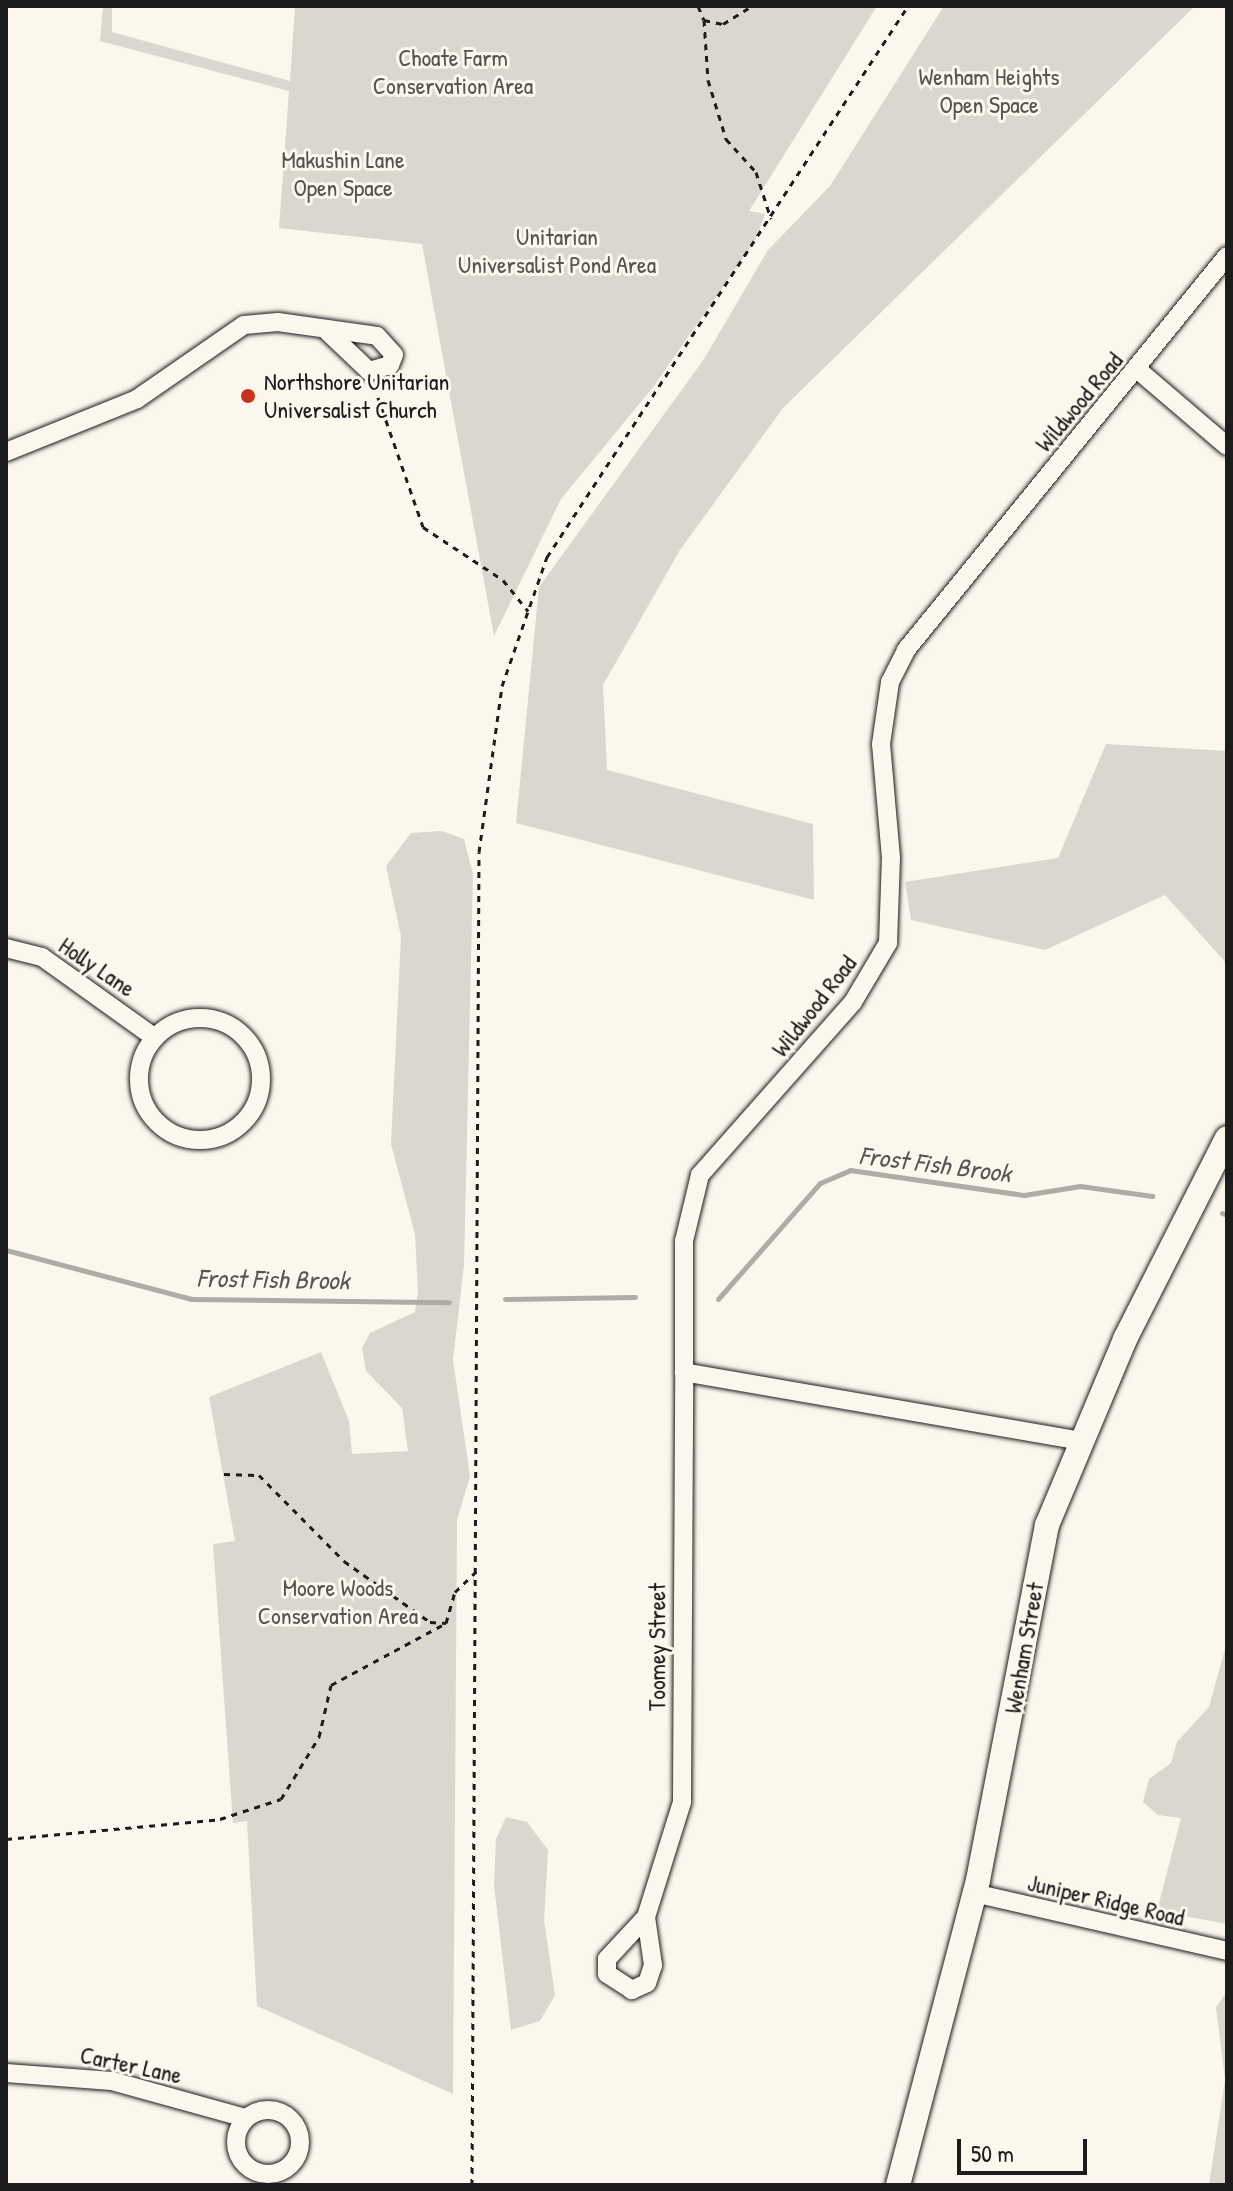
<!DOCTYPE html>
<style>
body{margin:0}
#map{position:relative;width:1233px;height:2191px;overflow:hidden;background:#fbf7ec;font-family:"Patrick Hand",sans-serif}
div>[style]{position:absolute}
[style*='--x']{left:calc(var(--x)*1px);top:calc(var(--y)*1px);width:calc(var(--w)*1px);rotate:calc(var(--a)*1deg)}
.green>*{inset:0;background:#dad7ce}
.stream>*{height:5px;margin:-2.5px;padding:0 2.5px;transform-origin:2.5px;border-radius:2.5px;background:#afaca5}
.path>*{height:3px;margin-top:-1.5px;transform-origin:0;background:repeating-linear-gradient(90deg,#1c1c1c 0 6px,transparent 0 12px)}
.roads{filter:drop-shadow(0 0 2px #1c1c1c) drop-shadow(0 0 2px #1c1c1c)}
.minor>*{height:18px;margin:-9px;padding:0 9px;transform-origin:9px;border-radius:9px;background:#fbf7ec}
.minor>.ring{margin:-9px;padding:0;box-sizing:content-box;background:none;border:18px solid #fbf7ec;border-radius:50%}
.major>*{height:24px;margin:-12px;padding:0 12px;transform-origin:12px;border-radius:12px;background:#fbf7ec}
.dots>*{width:22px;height:22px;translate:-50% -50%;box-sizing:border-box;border:4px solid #fbf7ec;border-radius:50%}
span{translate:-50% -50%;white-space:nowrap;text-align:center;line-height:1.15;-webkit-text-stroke:6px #fbf7ec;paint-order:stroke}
.park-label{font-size:24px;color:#555451}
.poi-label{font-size:24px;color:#1c1c1c}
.left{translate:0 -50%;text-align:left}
.street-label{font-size:24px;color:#1c1c1c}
.water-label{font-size:26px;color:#575653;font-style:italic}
.frame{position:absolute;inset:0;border:8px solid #1c1c1c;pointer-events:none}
.scale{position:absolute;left:957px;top:2139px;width:130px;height:36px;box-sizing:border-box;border:4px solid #1c1c1c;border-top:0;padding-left:10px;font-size:24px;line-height:28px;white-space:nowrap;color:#1c1c1c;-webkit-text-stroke:6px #fbf7ec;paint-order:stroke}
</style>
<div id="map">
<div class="green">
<i style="clip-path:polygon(103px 6px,112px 6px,112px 32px,290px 81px,295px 6px,877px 6px,749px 211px,765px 214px,755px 241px,654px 386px,561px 499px,494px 636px,422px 244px,279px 228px,289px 91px,100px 41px)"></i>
<i style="clip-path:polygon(944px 6px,1195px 6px,783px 408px,680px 550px,603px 685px,607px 770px,813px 824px,814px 900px,516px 823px,539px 587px,704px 359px,768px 250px,830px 186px)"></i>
<i style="clip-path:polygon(1106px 744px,1227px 751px,1227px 964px,1165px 895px,1045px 950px,911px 920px,905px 882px,1058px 858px)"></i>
<i style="clip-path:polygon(442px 831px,464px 839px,473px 874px,464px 1265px,453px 1360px,470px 1476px,457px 1520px,453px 2094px,257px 2006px,247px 1821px,233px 1823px,213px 1544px,235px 1541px,209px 1397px,321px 1352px,349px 1421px,352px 1454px,408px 1451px,402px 1408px,366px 1371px,362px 1348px,370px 1333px,415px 1312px,418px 1292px,415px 1234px,391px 1144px,401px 936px,386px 866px,411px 833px)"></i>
<i style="clip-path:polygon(1227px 1642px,1227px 1924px,1157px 1911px,1181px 1818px,1158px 1815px,1143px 1802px,1149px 1779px,1171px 1763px,1177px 1742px,1209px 1707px)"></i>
<i style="clip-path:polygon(506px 1817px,527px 1822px,548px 1850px,544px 1920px,555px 1995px,540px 2021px,511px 2030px,494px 1885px,496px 1839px)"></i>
<i style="clip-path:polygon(1227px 1992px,1227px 2185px,1209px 2185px,1225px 2080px,1216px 2007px)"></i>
</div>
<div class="stream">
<i style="--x:1222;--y:1213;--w:5;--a:22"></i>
<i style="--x:6;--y:1250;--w:191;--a:14.8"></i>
<i style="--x:191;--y:1299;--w:258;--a:0.7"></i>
<i style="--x:505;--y:1299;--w:130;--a:-0.9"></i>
<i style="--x:718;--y:1299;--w:154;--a:-48.7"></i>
<i style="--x:820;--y:1183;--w:33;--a:-23"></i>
<i style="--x:850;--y:1170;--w:176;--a:8.2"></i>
<i style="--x:1024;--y:1195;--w:57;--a:-9.1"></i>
<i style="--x:1080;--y:1186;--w:73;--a:7.9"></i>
</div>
<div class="path">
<i style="--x:518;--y:6;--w:1;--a:0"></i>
<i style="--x:698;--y:6;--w:15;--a:67"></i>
<i style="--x:704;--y:20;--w:19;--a:12"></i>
<i style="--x:723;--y:24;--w:34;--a:-32"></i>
<i style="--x:704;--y:20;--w:60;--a:86.2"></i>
<i style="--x:708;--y:80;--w:62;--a:73"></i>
<i style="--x:726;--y:139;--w:45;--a:47.7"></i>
<i style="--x:756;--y:172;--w:49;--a:72.3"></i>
<i style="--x:374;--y:386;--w:149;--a:70.8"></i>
<i style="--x:423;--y:527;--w:96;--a:33.5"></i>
<i style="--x:503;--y:580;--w:40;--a:51"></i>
<i style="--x:224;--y:1474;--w:35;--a:2"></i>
<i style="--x:259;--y:1475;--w:121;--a:45.3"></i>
<i style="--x:344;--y:1561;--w:105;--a:35.3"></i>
<i style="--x:430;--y:1622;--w:16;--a:4"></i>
<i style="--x:6;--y:1839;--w:215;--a:-5.3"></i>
<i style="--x:220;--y:1819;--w:64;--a:-18.2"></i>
<i style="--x:281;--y:1799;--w:73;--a:-58.5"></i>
<i style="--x:319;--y:1737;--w:53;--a:-77"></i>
<i style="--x:331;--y:1685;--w:131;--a:-28.3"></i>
<i style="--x:446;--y:1623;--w:32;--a:-74"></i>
<i style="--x:455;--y:1592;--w:30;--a:-44"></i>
<i style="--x:472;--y:2185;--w:1333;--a:-89.7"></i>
<i style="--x:479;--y:852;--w:168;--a:-82.1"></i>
<i style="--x:502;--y:686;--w:137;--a:-70.8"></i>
<i style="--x:547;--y:557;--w:659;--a:-56.77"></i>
</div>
<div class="roads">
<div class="minor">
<i style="--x:1138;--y:370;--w:117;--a:40.5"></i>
<i style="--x:6;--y:452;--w:141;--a:-22"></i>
<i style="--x:137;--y:399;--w:130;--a:-34.7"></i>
<i style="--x:244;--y:325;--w:34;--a:-5"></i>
<i style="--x:278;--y:322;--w:100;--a:8"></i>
<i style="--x:377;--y:336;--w:25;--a:48"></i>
<i style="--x:394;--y:355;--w:11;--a:112"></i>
<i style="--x:390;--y:365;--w:22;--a:164"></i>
<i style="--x:369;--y:371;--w:57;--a:-136.4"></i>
<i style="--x:6;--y:948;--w:37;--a:14"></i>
<i style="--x:42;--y:957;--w:139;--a:35.6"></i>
<i class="ring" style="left:139px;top:1018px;width:104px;height:104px"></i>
<i style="--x:1082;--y:1441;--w:404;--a:-170.2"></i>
<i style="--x:684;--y:1372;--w:131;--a:-90"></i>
<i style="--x:684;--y:1241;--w:68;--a:-76.4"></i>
<i style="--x:700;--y:1175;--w:231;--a:-48.5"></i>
<i style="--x:853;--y:1002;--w:69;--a:-59.3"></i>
<i style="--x:888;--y:943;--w:85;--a:-88"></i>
<i style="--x:891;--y:858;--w:114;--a:-95"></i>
<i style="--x:881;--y:744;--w:63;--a:-81.7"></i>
<i style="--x:890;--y:682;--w:36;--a:-63"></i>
<i style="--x:906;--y:650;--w:508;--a:-50.83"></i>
<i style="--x:974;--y:1893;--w:260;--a:12.9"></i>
<i style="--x:646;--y:1917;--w:49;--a:81.7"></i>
<i style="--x:653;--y:1965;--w:19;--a:108"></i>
<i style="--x:647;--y:1983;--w:17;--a:155"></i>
<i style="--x:632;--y:1990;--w:30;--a:-147"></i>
<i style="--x:607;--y:1974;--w:15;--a:-90"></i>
<i style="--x:607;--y:1959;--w:57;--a:-47.1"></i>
<i style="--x:646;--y:1917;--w:121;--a:-72.6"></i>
<i style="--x:682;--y:1802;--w:430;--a:-89.7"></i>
<i style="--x:6;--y:2073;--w:106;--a:4.3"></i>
<i style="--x:112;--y:2081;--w:138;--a:15.5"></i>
<i class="ring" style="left:236px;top:2110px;width:46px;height:46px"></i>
</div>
<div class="major">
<i style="--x:898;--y:2185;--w:315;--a:-75.3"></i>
<i style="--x:978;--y:1880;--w:362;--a:-79"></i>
<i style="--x:1047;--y:1525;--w:202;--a:-67.2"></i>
<i style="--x:1125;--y:1339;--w:225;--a:-63.1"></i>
</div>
</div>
<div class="dots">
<i style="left:248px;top:396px;background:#c8321e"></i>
</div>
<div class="park-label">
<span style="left:453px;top:72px">Choate Farm<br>Conservation Area</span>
<span style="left:989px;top:91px">Wenham Heights<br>Open Space</span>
<span style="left:343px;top:174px">Makushin Lane<br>Open Space</span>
<span style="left:557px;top:251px">Unitarian<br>Universalist Pond Area</span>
<span style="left:338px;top:1602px">Moore Woods<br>Conservation Area</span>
</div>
<div class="poi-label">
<span class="left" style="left:264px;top:396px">Northshore Unitarian<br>Universalist Church</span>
</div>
<div class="street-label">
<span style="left:1079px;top:402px;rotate:-50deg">Wildwood Road</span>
<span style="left:97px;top:967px;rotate:34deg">Holly Lane</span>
<span style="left:814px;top:1006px;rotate:-52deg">Wildwood Road</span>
<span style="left:657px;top:1647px;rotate:-90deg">Toomey Street</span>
<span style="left:1024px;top:1648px;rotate:-80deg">Wenham Street</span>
<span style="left:1106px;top:1900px;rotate:13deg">Juniper Ridge Road</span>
<span style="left:131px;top:2065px;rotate:12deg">Carter Lane</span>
</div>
<div class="water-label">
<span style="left:935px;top:1164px;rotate:7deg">Frost Fish Brook</span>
<span style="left:273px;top:1279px;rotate:1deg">Frost Fish Brook</span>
</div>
<div class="frame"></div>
<div class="scale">50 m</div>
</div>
